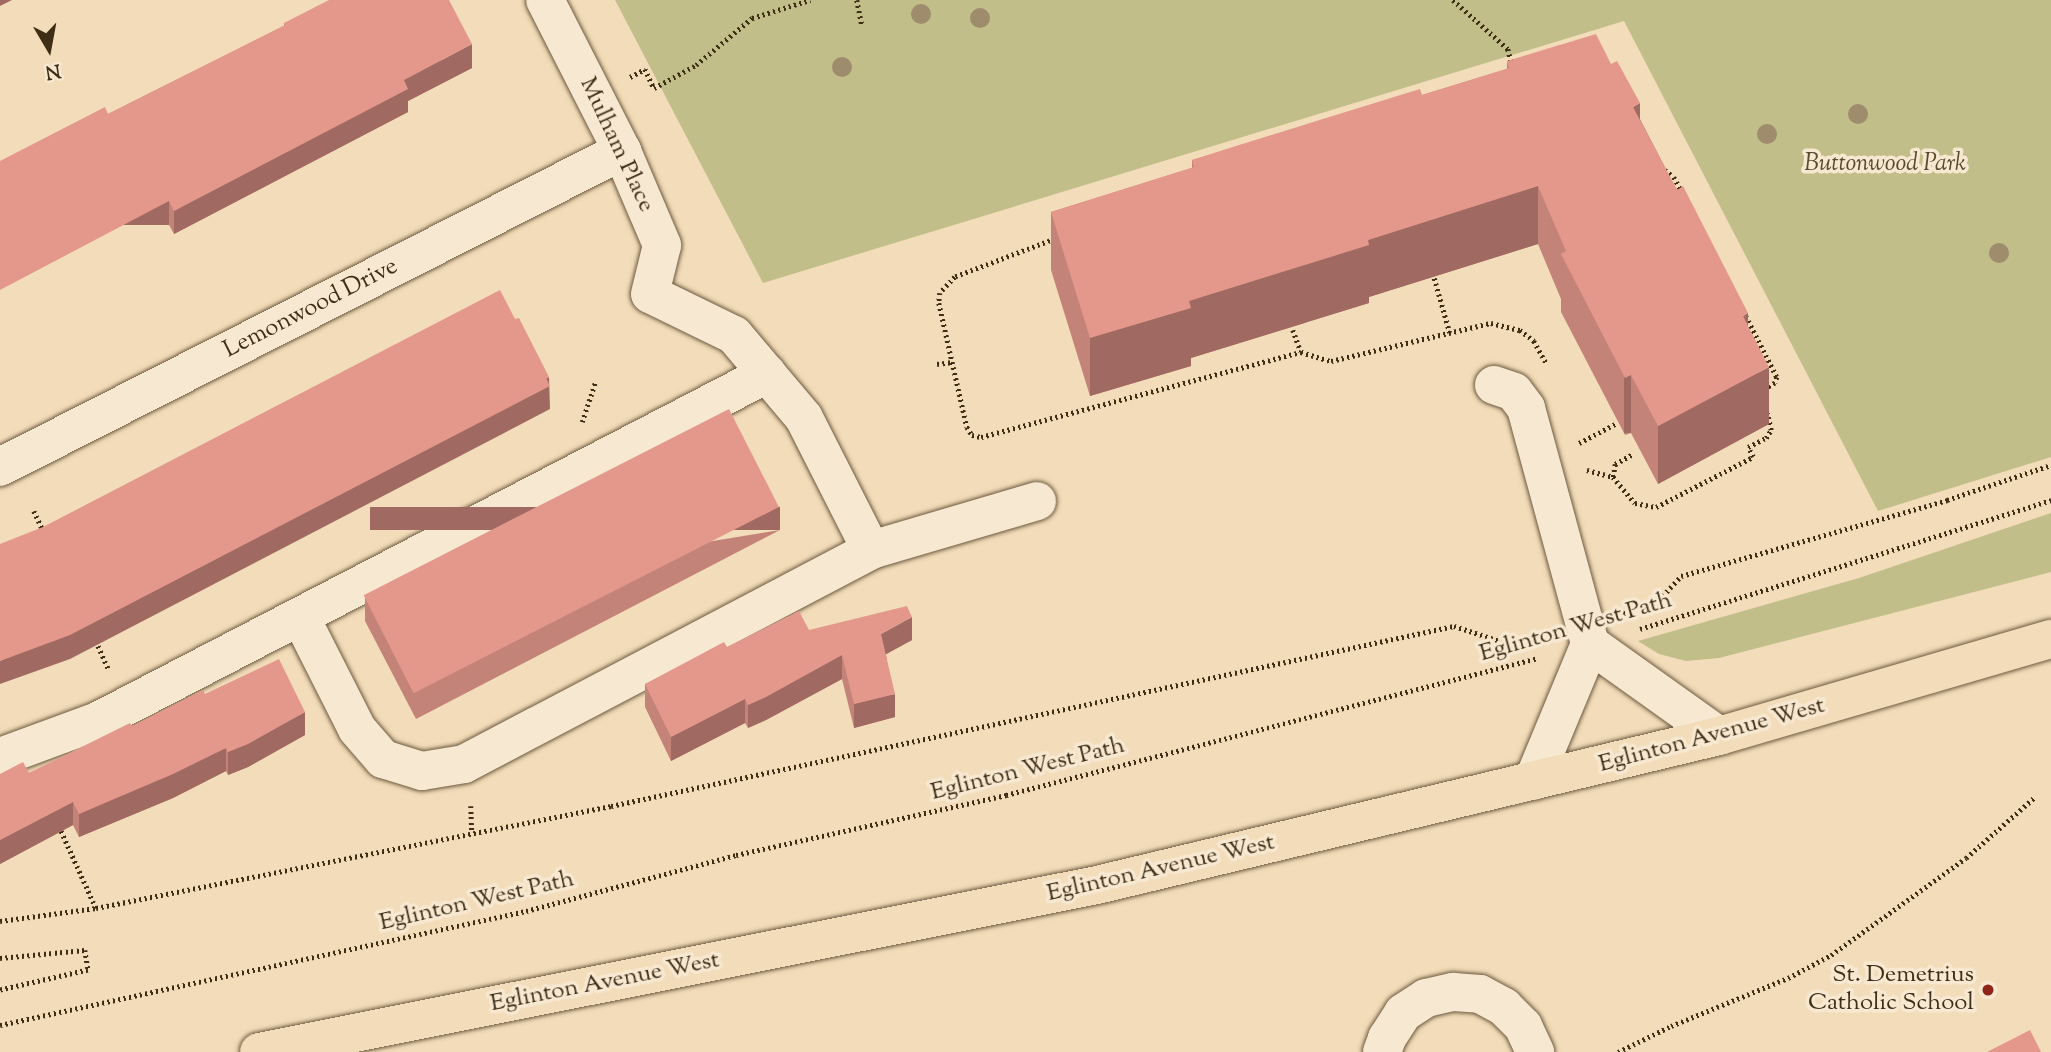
<!DOCTYPE html>
<style>
body{margin:0}
#map{position:relative;width:2051px;height:1052px;overflow:hidden;background:#f3dcb9;font-family:"Sorts Mill Goudy",serif}
div>[style]{position:absolute}
[style*='--x']{left:calc(var(--x)*1px);top:calc(var(--y)*1px);width:calc(var(--w)*1px);rotate:calc(var(--a)*1deg)}
.green>*{inset:0;background:#c2be8a}
.path>*{height:4.5px;margin-top:-2.25px;transform-origin:0;background:repeating-linear-gradient(90deg,#3f2e16 0 2px,transparent 0 5.5px)}
.roads{filter:drop-shadow(0 0 2px #6c5a3f) drop-shadow(0 0 2px #6c5a3f)}
.minor>*{height:38px;margin:-19px;padding:0 19px;transform-origin:19px;border-radius:19px;background:#f7e8d2}
.major>*{height:38px;margin:-19px;padding:0 19px;transform-origin:19px;border-radius:19px;background:#f3dcb9}
.trees>*{width:20px;height:20px;margin:-10px;border-radius:50%;background:#9e8c6c}
.wall>*{inset:0;background:#c48378}
.shaded-wall>*{inset:0;background:#a06a62;transform-origin:0 0}
.building>*{inset:0;background:#e4988c;transform-origin:0 0}
.dots>*{width:19px;height:19px;translate:-50% -50%;box-sizing:border-box;border:4px solid #f7e8d2;border-radius:50%}
span{translate:-50% -50%;white-space:nowrap;text-align:center;line-height:1.15;-webkit-text-stroke:7px #f7e8d2;paint-order:stroke}
.street-label{font-size:24px;color:#3f2e16}
.park-label{font-size:24px;color:#594b2d;font-style:italic}
.poi-label{font-size:24px;color:#3f2e16}
.right{translate:-100% -50%;text-align:right}
.north{position:absolute;left:14px;top:14px;width:70px;height:70px;-webkit-text-stroke:5px #f7e8d2;paint-order:stroke;rotate:170deg;font-size:19px;font-weight:700;line-height:28px;text-align:center;color:#3f2e16}
.north::after{content:'';display:block;margin:auto;width:24px;height:32px;background:#3f2e16;clip-path:polygon(50% 0,100% 100%,50% 72%,0 100%)}
</style>
<div id="map">
<div class="green">
<i style="clip-path:polygon(615px 0,2051px 0,2051px 457px,1878px 511px,1624px 21px,763px 283px)"></i>
<i style="clip-path:polygon(2051px 513px,2051px 572px,1719px 658px,1686px 661px,1659px 654px,1638px 641px,1859px 578px)"></i>
</div>
<div class="path">
<i style="--x:857;--y:0;--w:25;--a:79"></i>
<i style="--x:1453;--y:0;--w:74;--a:41.7"></i>
<i style="--x:1508;--y:49;--w:16;--a:76"></i>
<i style="--x:630;--y:77;--w:17;--a:-28"></i>
<i style="--x:645;--y:69;--w:21;--a:65"></i>
<i style="--x:654;--y:88;--w:48;--a:-28.7"></i>
<i style="--x:696;--y:65;--w:73;--a:-40"></i>
<i style="--x:752;--y:18;--w:61;--a:-17.2"></i>
<i style="--x:1665;--y:170;--w:11;--a:38"></i>
<i style="--x:1674;--y:177;--w:15;--a:62"></i>
<i style="--x:1055;--y:239;--w:107;--a:159.2"></i>
<i style="--x:955;--y:277;--w:22;--a:133"></i>
<i style="--x:940;--y:293;--w:10;--a:96"></i>
<i style="--x:939;--y:303;--w:127;--a:77.3"></i>
<i style="--x:967;--y:427;--w:9;--a:58"></i>
<i style="--x:972;--y:435;--w:9;--a:13"></i>
<i style="--x:981;--y:437;--w:331;--a:-14.9"></i>
<i style="--x:1301;--y:352;--w:31;--a:17"></i>
<i style="--x:1331;--y:361;--w:164;--a:-13.4"></i>
<i style="--x:1491;--y:323;--w:30;--a:14"></i>
<i style="--x:1520;--y:330;--w:18;--a:38"></i>
<i style="--x:1534;--y:341;--w:26;--a:61"></i>
<i style="--x:1433;--y:273;--w:62;--a:74.2"></i>
<i style="--x:1746;--y:316;--w:68;--a:63.1"></i>
<i style="--x:1777;--y:377;--w:6;--a:108"></i>
<i style="--x:1775;--y:383;--w:12;--a:149"></i>
<i style="--x:1293;--y:330;--w:23;--a:70"></i>
<i style="--x:937;--y:364;--w:16;--a:-7"></i>
<i style="--x:582;--y:422;--w:41;--a:-71.6"></i>
<i style="--x:1579;--y:443;--w:41;--a:-27.8"></i>
<i style="--x:1587;--y:470;--w:27;--a:15"></i>
<i style="--x:1613;--y:477;--w:34;--a:50"></i>
<i style="--x:1635;--y:503;--w:21;--a:11"></i>
<i style="--x:1656;--y:507;--w:109;--a:-27.3"></i>
<i style="--x:1753;--y:457;--w:11;--a:-117"></i>
<i style="--x:1748;--y:447;--w:20;--a:-27"></i>
<i style="--x:1766;--y:438;--w:9;--a:-58"></i>
<i style="--x:1771;--y:430;--w:17;--a:-103"></i>
<i style="--x:1613;--y:477;--w:13;--a:-81"></i>
<i style="--x:1615;--y:464;--w:21;--a:-29"></i>
<i style="--x:34;--y:511;--w:23;--a:65"></i>
<i style="--x:1623;--y:613;--w:33;--a:-16"></i>
<i style="--x:1655;--y:604;--w:38;--a:-47"></i>
<i style="--x:1681;--y:576;--w:277;--a:-15.9"></i>
<i style="--x:1947;--y:500;--w:110;--a:-18.6"></i>
<i style="--x:1640;--y:629;--w:431;--a:-17.4"></i>
<i style="--x:96;--y:641;--w:30;--a:66"></i>
<i style="--x:471;--y:806;--w:27;--a:88"></i>
<i style="--x:59;--y:826;--w:90;--a:65.7"></i>
<i style="--x:0;--y:921;--w:97;--a:-7.7"></i>
<i style="--x:96;--y:908;--w:525;--a:-11.2"></i>
<i style="--x:611;--y:806;--w:862;--a:-12.05"></i>
<i style="--x:1454;--y:626;--w:55;--a:18.1"></i>
<i style="--x:1506;--y:643;--w:39;--a:-13"></i>
<i style="--x:0;--y:958;--w:85;--a:-5.4"></i>
<i style="--x:85;--y:950;--w:20;--a:81"></i>
<i style="--x:88;--y:970;--w:90;--a:167.2"></i>
<i style="--x:0;--y:1025;--w:538;--a:-12.23"></i>
<i style="--x:526;--y:911;--w:217;--a:-14.9"></i>
<i style="--x:736;--y:855;--w:277;--a:-12.5"></i>
<i style="--x:1006;--y:795;--w:549;--a:-14.44"></i>
<i style="--x:1618;--y:1052;--w:59;--a:-26.1"></i>
<i style="--x:1671;--y:1026;--w:126;--a:-22.3"></i>
<i style="--x:1788;--y:978;--w:49;--a:-28.1"></i>
<i style="--x:1831;--y:955;--w:166;--a:-35.7"></i>
<i style="--x:1966;--y:858;--w:92;--a:-41.5"></i>
</div>
<div class="roads">
<div class="minor">
<i style="--x:767;--y:374;--w:57;--a:49.9"></i>
<i style="--x:804;--y:418;--w:148;--a:63.1"></i>
<i style="--x:1494;--y:385;--w:21;--a:19"></i>
<i style="--x:1514;--y:392;--w:20;--a:53"></i>
<i style="--x:1526;--y:408;--w:245;--a:74.8"></i>
<i style="--x:1590;--y:644;--w:158;--a:35.5"></i>
<i style="--x:0;--y:467;--w:698;--a:-26.93"></i>
<i style="--x:301;--y:618;--w:124;--a:63.2"></i>
<i style="--x:357;--y:729;--w:40;--a:49"></i>
<i style="--x:383;--y:759;--w:41;--a:17.1"></i>
<i style="--x:422;--y:771;--w:43;--a:-9.5"></i>
<i style="--x:464;--y:764;--w:460;--a:-27.7"></i>
<i style="--x:871;--y:550;--w:173;--a:-16.4"></i>
<i style="--x:0;--y:757;--w:104;--a:-20.2"></i>
<i style="--x:98;--y:721;--w:754;--a:-27.42"></i>
<i style="--x:767;--y:374;--w:51;--a:-130.2"></i>
<i style="--x:734;--y:335;--w:93;--a:-154"></i>
<i style="--x:650;--y:294;--w:50;--a:-76.2"></i>
<i style="--x:662;--y:245;--w:102;--a:-113.1"></i>
<i style="--x:622;--y:151;--w:169;--a:-117"></i>
<i style="--x:1533;--y:781;--w:148;--a:-67.4"></i>
<i style="--x:1382;--y:1052;--w:15;--a:-70"></i>
<i style="--x:1387;--y:1038;--w:30;--a:-57"></i>
<i style="--x:1403;--y:1013;--w:27;--a:-33"></i>
<i style="--x:1426;--y:998;--w:28;--a:-13"></i>
<i style="--x:1453;--y:992;--w:27;--a:4"></i>
<i style="--x:1480;--y:994;--w:27;--a:28"></i>
<i style="--x:1504;--y:1007;--w:27;--a:45"></i>
<i style="--x:1523;--y:1026;--w:29;--a:65"></i>
</div>
<div class="major">
<i style="--x:259;--y:1052;--w:854;--a:-11.27"></i>
<i style="--x:1097;--y:885;--w:640;--a:-13.47"></i>
<i style="--x:1719;--y:736;--w:346;--a:-16.3"></i>
</div>
</div>
<div class="trees">
<i style="left:921px;top:14px"></i>
<i style="left:980px;top:18px"></i>
<i style="left:842px;top:67px"></i>
<i style="left:1858px;top:114px"></i>
<i style="left:1767px;top:134px"></i>
<i style="left:1999px;top:253px"></i>
</div>
<div class="wall">
<i style="clip-path:polygon(284px 23px,472px 68px,408px 101px,408px 112px,174px 234px,108px 114px,284px 26px)"></i>
<i style="clip-path:polygon(1507px 61px,1640px 119px,1748px 327px,1769px 424px,1658px 484px,1631px 433px,1625px 435px,1561px 312px,1561px 299px,1538px 244px,1369px 297px,1369px 303px,1191px 358px,1191px 366px,1090px 396px,1051px 270px,1051px 212px,1192px 168px,1192px 160px,1422px 95px,1507px 69px)"></i>
<i style="clip-path:polygon(780px 530px,416px 719px,365px 621px,365px 598px)"></i>
<i style="clip-path:polygon(809px 630px,912px 640px,886px 654px,895px 717px,854px 728px,842px 679px,766px 720px,748px 728px,745px 723px,671px 761px,645px 707px,645px 684px,727px 647px)"></i>
<i style="clip-path:polygon(205px 694px,305px 735px,248px 767px,228px 775px,226px 771px,173px 798px,79px 837px,73px 825px,0 864px,0 774px,29px 773px,132px 726px)"></i>
</div>
<div class="shaded-wall">
<i style="clip-path:polygon(0 0,12px 0,0 6px)"></i>
<i style="clip-path:polygon(472px 44px,472px 68px,408px 101px,408px 112px,174px 234px,174px 211px,404px 80px)"></i>
<i style="clip-path:polygon(1640px 103px,1640px 161px,1633px 107px)"></i>
<i style="clip-path:polygon(1538px 186px,1538px 244px,1369px 297px,1369px 303px,1191px 358px,1191px 366px,1090px 396px,1090px 338px,1189px 301px,1368px 240px)"></i>
<i style="left:169px;top:201px;width:24px;height:191px;rotate:90deg"></i>
<i style="clip-path:polygon(1748px 313px,1748px 371px,1743px 316px)"></i>
<i style="clip-path:polygon(1769px 367px,1769px 424px,1658px 484px,1658px 426px)"></i>
<i style="left:1631px;top:375px;width:58px;height:7px;rotate:90deg"></i>
<i style="clip-path:polygon(549px 377px,550px 409px,70px 659px,0 684px,0 661px)"></i>
<i style="left:780px;top:507px;width:23px;height:410px;rotate:90deg"></i>
<i style="clip-path:polygon(912px 617px,912px 640px,881px 657px,881px 634px)"></i>
<i style="clip-path:polygon(842px 655px,842px 679px,766px 720px,748px 728px,748px 705px)"></i>
<i style="clip-path:polygon(895px 694px,895px 717px,854px 728px,854px 704px)"></i>
<i style="clip-path:polygon(745px 699px,745px 723px,671px 761px,671px 737px)"></i>
<i style="clip-path:polygon(305px 712px,305px 735px,248px 767px,228px 775px,228px 752px)"></i>
<i style="clip-path:polygon(226px 748px,226px 771px,173px 798px,79px 837px,79px 814px)"></i>
<i style="clip-path:polygon(73px 802px,73px 825px,0 864px,0 840px)"></i>
</div>
<div class="building">
<i style="clip-path:polygon(329px 0,449px 0,472px 44px,404px 80px,408px 89px,174px 211px,169px 201px,0 290px,0 161px,105px 107px,108px 114px,285px 25px,284px 23px)"></i>
<i style="clip-path:polygon(1596px 34px,1611px 64px,1617px 61px,1640px 103px,1633px 107px,1677px 190px,1683px 186px,1748px 313px,1743px 316px,1769px 367px,1658px 426px,1631px 375px,1625px 378px,1561px 254px,1566px 251px,1538px 186px,1368px 240px,1369px 245px,1189px 301px,1191px 308px,1090px 338px,1051px 212px,1194px 167px,1192px 160px,1239px 145px,1420px 89px,1422px 95px,1509px 68px,1507px 61px)"></i>
<i style="clip-path:polygon(500px 290px,515px 319px,519px 318px,549px 377px,546px 378px,550px 386px,70px 635px,0 661px,0 544px,43px 527px)"></i>
<i style="left:729px;top:409px;width:110px;height:410px;rotate:63deg"></i>
<i style="clip-path:polygon(907px 606px,912px 617px,881px 634px,895px 694px,854px 704px,842px 655px,766px 697px,748px 705px,745px 699px,671px 737px,645px 684px,724px 642px,727px 647px,799px 611px,809px 630px)"></i>
<i style="clip-path:polygon(279px 659px,305px 712px,248px 744px,228px 752px,226px 748px,173px 774px,79px 814px,73px 802px,0 840px,0 774px,23px 762px,29px 773px,130px 723px,132px 726px,203px 690px,205px 694px)"></i>
<i style="clip-path:polygon(2030px 1030px,2041px 1052px,1987px 1052px)"></i>
</div>
<div class="dots">
<i style="left:1988px;top:990px;background:#8f2418"></i>
</div>
<div class="street-label">
<span style="left:616px;top:145px;rotate:65deg">Mulham Place</span>
<span style="left:311px;top:309px;rotate:-27deg">Lemonwood Drive</span>
<span style="left:1576px;top:628px;rotate:-16deg">Eglinton West Path</span>
<span style="left:1712px;top:736px;rotate:-15deg">Eglinton Avenue West</span>
<span style="left:1028px;top:770px;rotate:-14deg">Eglinton West Path</span>
<span style="left:1161px;top:869px;rotate:-13deg">Eglinton Avenue West</span>
<span style="left:477px;top:902px;rotate:-13deg">Eglinton West Path</span>
<span style="left:605px;top:983px;rotate:-11deg">Eglinton Avenue West</span>
</div>
<div class="park-label">
<span style="left:1885px;top:165px">Buttonwood Park</span>
</div>
<div class="poi-label">
<span class="right" style="left:1974px;top:990px">St. Demetrius<br>Catholic School</span>
</div>
<div class="north">N</div>
</div>
